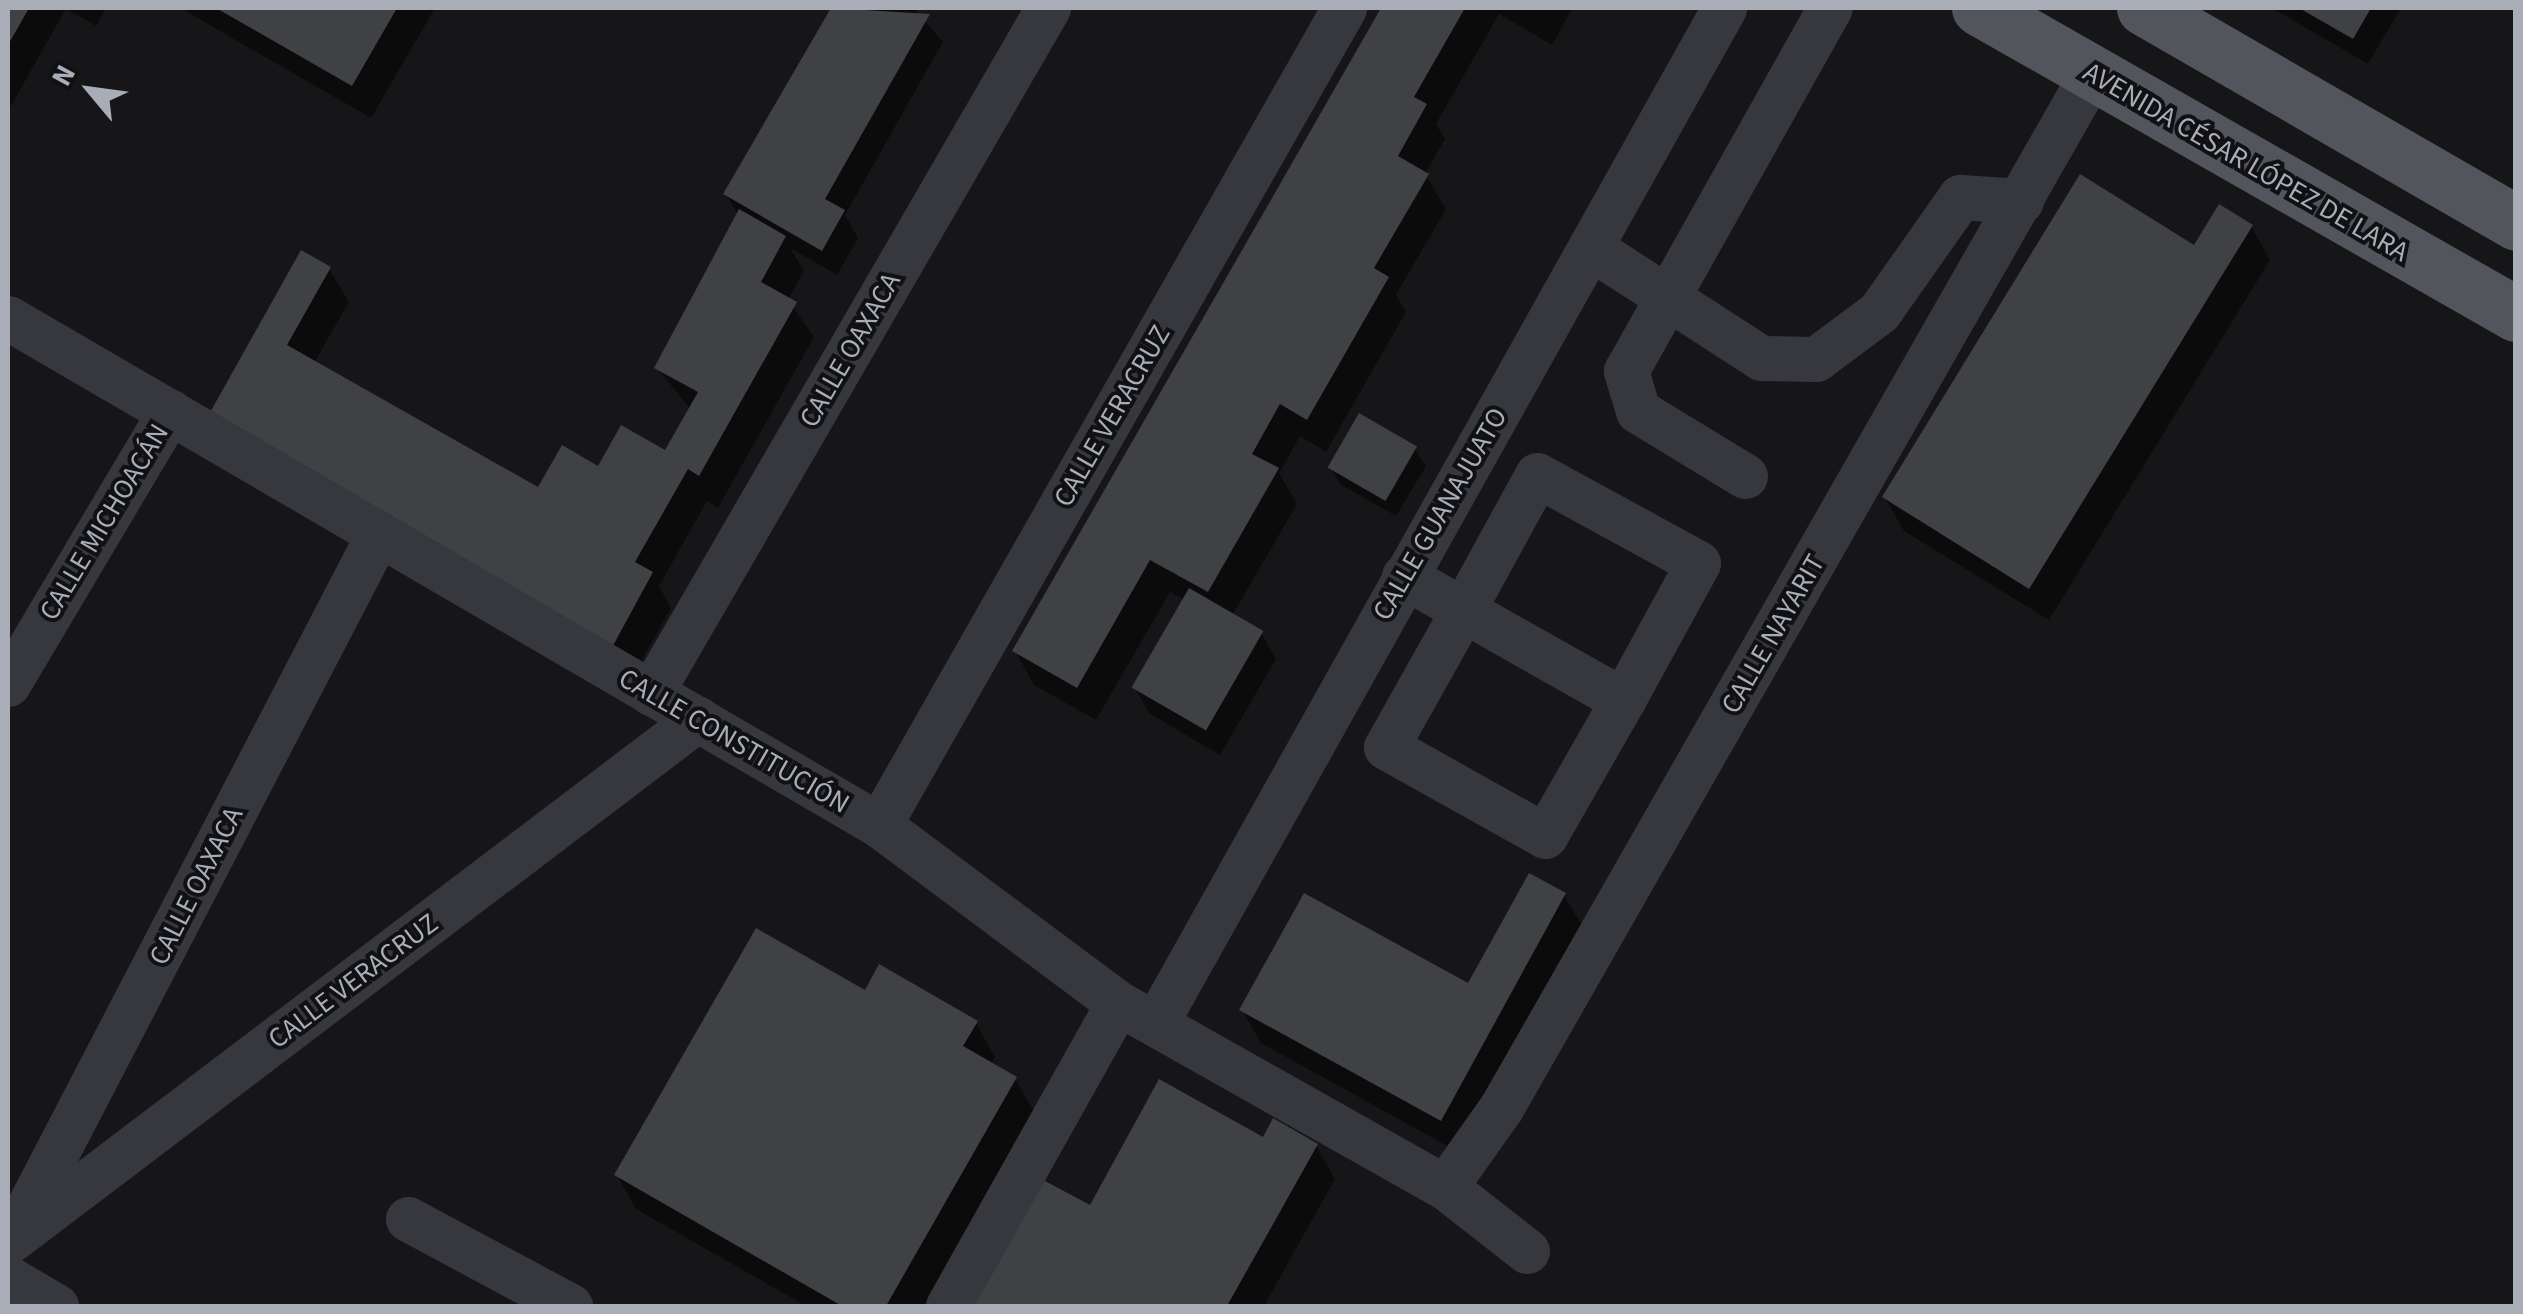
<!DOCTYPE html>
<meta charset="utf-8">
<style>
body{margin:0}
#map{position:relative;width:2523px;height:1314px;overflow:hidden;background:#161618;font-family:"Source Sans 3",sans-serif}
div>[style]{position:absolute}
[style*='--x']{left:calc(var(--x)*1px);top:calc(var(--y)*1px);width:calc(var(--w)*1px);rotate:calc(var(--a)*1deg)}
.shadow>*{inset:0;background:#0007}
.building>*{inset:0;background:#404145;transform-origin:0 0}
.minor>*{height:45px;margin:-22.5px;padding:0 22.5px;transform-origin:22.5px;border-radius:22.5px;background:#37383d}
.major>*{height:55px;margin:-27.5px;padding:0 27.5px;transform-origin:27.5px;border-radius:27.5px;background:#53555c}
span{translate:-50% -50%;white-space:nowrap;text-align:center;line-height:1.15;-webkit-text-stroke:8px #111113;paint-order:stroke}
.street-label{font-size:28px;color:#a8adb8}
.frame{position:absolute;inset:0;border:10px solid #a8adb8;pointer-events:none}
.north{position:absolute;left:40px;top:40px;width:100px;height:100px;-webkit-text-stroke:8px #111113;paint-order:stroke;rotate:299deg;font-size:28px;font-weight:700;line-height:40px;text-align:center;color:#a8adb8}
.north::after{content:'';display:block;margin:auto;width:35px;height:45px;background:#a8adb8;clip-path:polygon(50% 0,100% 100%,50% 72%,0 100%)}
</style>
<div id="map">
<div class="shadow">
<i style="clip-path:polygon(8px 8px,106px 8px,96px 26px,66px 9px,8px 111px)"></i>
<i style="clip-path:polygon(180px 8px,435px 8px,371px 118px)"></i>
<i style="clip-path:polygon(834px 8px,914px 8px,943px 42px,845px 215px,858px 238px,837px 275px,790px 248px,804px 271px,788px 300px,814px 337px,718px 508px,707px 501px,659px 586px,671px 608px,628px 685px,206px 425px,329px 269px,349px 302px,314px 363px,539px 490px,666px 454px,691px 410px,657px 368px,738px 215px,726px 194px)"></i>
<i style="clip-path:polygon(1384px 8px,1573px 8px,1552px 45px,1499px 14px,1436px 124px,1445px 139px,1425px 174px,1446px 209px,1396px 295px,1406px 312px,1326px 452px,1300px 436px,1279px 473px,1297px 504px,1232px 616px,1261px 633px,1276px 659px,1220px 755px,1149px 713px,1134px 687px,1185px 600px,1170px 592px,1096px 720px,1034px 685px,1015px 651px)"></i>
<i style="clip-path:polygon(2272px 8px,2401px 8px,2368px 64px)"></i>
<i style="clip-path:polygon(2251px 226px,2270px 260px,2049px 620px,1904px 531px,1885px 498px,2195px 248px)"></i>
<i style="clip-path:polygon(1415px 449px,1426px 466px,1396px 516px,1340px 484px,1330px 467px)"></i>
<i style="clip-path:polygon(1564px 895px,1584px 929px,1460px 1153px,1261px 1043px,1242px 1010px,1469px 987px)"></i>
<i style="clip-path:polygon(976px 1023px,995px 1057px,990px 1065px,1015px 1079px,1035px 1113px,924px 1306px,806px 1306px,636px 1209px,617px 1175px)"></i>
<i style="clip-path:polygon(1264px 1141px,1316px 1146px,1335px 1179px,1264px 1306px,975px 1306px,1044px 1183px,1091px 1209px)"></i>
</div>
<div class="building">
<i style="clip-path:polygon(8px 8px,29px 8px,8px 45px)"></i>
<i style="clip-path:polygon(216px 8px,397px 8px,352px 86px)"></i>
<i style="clip-path:polygon(831px 8px,930px 14px,825px 199px,845px 210px,822px 251px,723px 194px)"></i>
<i style="clip-path:polygon(1381px 8px,1465px 8px,1414px 97px,1427px 104px,1398px 156px,1429px 174px,1374px 268px,1389px 277px,1307px 420px,1280px 404px,1252px 454px,1279px 468px,1208px 592px,1150px 560px,1077px 688px,1012px 651px)"></i>
<i style="clip-path:polygon(2299px 8px,2371px 8px,2353px 39px)"></i>
<i style="clip-path:polygon(2080px 174px,2194px 245px,2219px 204px,2253px 225px,2029px 589px,1882px 497px)"></i>
<i style="clip-path:polygon(739px 209px,786px 236px,761px 282px,797px 302px,699px 476px,688px 469px,635px 562px,653px 572px,609px 653px,203px 425px,301px 250px,331px 267px,287px 345px,538px 487px,562px 445px,598px 466px,621px 425px,665px 450px,698px 392px,654px 368px)"></i>
<i style="left:1359px;top:413px;width:67px;height:63px;rotate:30deg"></i>
<i style="left:1189px;top:588px;width:86px;height:115px;rotate:30deg"></i>
<i style="clip-path:polygon(1529px 873px,1566px 893px,1441px 1121px,1239px 1010px,1304px 893px,1468px 983px)"></i>
<i style="clip-path:polygon(756px 928px,865px 990px,879px 964px,978px 1021px,963px 1046px,1017px 1077px,886px 1306px,842px 1306px,614px 1175px)"></i>
<i style="clip-path:polygon(1159px 1079px,1263px 1137px,1273px 1118px,1318px 1144px,1227px 1306px,972px 1306px,1043px 1180px,1090px 1205px)"></i>
</div>
<div class="minor">
<i style="--x:1591;--y:248;--w:202;--a:32.9"></i>
<i style="--x:1761;--y:358;--w:55;--a:1"></i>
<i style="--x:1816;--y:359;--w:79;--a:-36.7"></i>
<i style="--x:1879;--y:312;--w:141;--a:-54.8"></i>
<i style="--x:1960;--y:197;--w:61;--a:3.8"></i>
<i style="--x:8;--y:318;--w:1008;--a:30.2"></i>
<i style="--x:879;--y:825;--w:298;--a:36.7"></i>
<i style="--x:1118;--y:1003;--w:375;--a:29.4"></i>
<i style="--x:1445;--y:1187;--w:104;--a:38"></i>
<i style="--x:1745;--y:476;--w:125;--a:-148.7"></i>
<i style="--x:1638;--y:411;--w:42;--a:-106.7"></i>
<i style="--x:1626;--y:371;--w:416;--a:-60.7"></i>
<i style="--x:1404;--y:576;--w:68;--a:30"></i>
<i style="--x:1463;--y:610;--w:184;--a:29.4"></i>
<i style="--x:1623;--y:700;--w:156;--a:-61.3"></i>
<i style="--x:1698;--y:563;--w:183;--a:-151.3"></i>
<i style="--x:1537;--y:475;--w:154;--a:118.7"></i>
<i style="--x:1463;--y:610;--w:157;--a:119.3"></i>
<i style="--x:1386;--y:747;--w:182;--a:29.2"></i>
<i style="--x:1545;--y:836;--w:157;--a:-60.2"></i>
<i style="--x:8;--y:684;--w:317;--a:-59.3"></i>
<i style="--x:651;--y:693;--w:792;--a:-59.91"></i>
<i style="--x:879;--y:825;--w:940;--a:-60.35"></i>
<i style="--x:1157;--y:1021;--w:1161;--a:-60.76"></i>
<i style="--x:1445;--y:1187;--w:97;--a:-54.7"></i>
<i style="--x:1501;--y:1108;--w:1190;--a:-60.27"></i>
<i style="--x:408;--y:1219;--w:184;--a:28.2"></i>
<i style="--x:18;--y:1227;--w:782;--a:-62.52"></i>
<i style="--x:8;--y:1242;--w:866;--a:-37.16"></i>
<i style="--x:8;--y:1278;--w:56;--a:30.3"></i>
<i style="--x:948;--y:1306;--w:347;--a:-60.7"></i>
</div>
<div class="major">
<i style="--x:1979;--y:8;--w:618;--a:29.68"></i>
<i style="--x:2144;--y:8;--w:430;--a:30"></i>
</div>
<div class="street-label">
<span style="left:2246px;top:162px;rotate:30deg">AVENIDA CÉSAR LÓPEZ DE LARA</span>
<span style="left:850px;top:350px;rotate:-60deg">CALLE OAXACA</span>
<span style="left:1112px;top:416px;rotate:-60deg">CALLE VERACRUZ</span>
<span style="left:1440px;top:514px;rotate:-60deg">CALLE GUANAJUATO</span>
<span style="left:104px;top:522px;rotate:-59deg">CALLE MICHOACÁN</span>
<span style="left:1773px;top:634px;rotate:-60deg">CALLE NAYARIT</span>
<span style="left:734px;top:741px;rotate:30deg">CALLE CONSTITUCIÓN</span>
<span style="left:196px;top:886px;rotate:-63deg">CALLE OAXACA</span>
<span style="left:353px;top:981px;rotate:-37deg">CALLE VERACRUZ</span>
</div>
<div class="frame"></div>
<div class="north">N</div>
</div>
